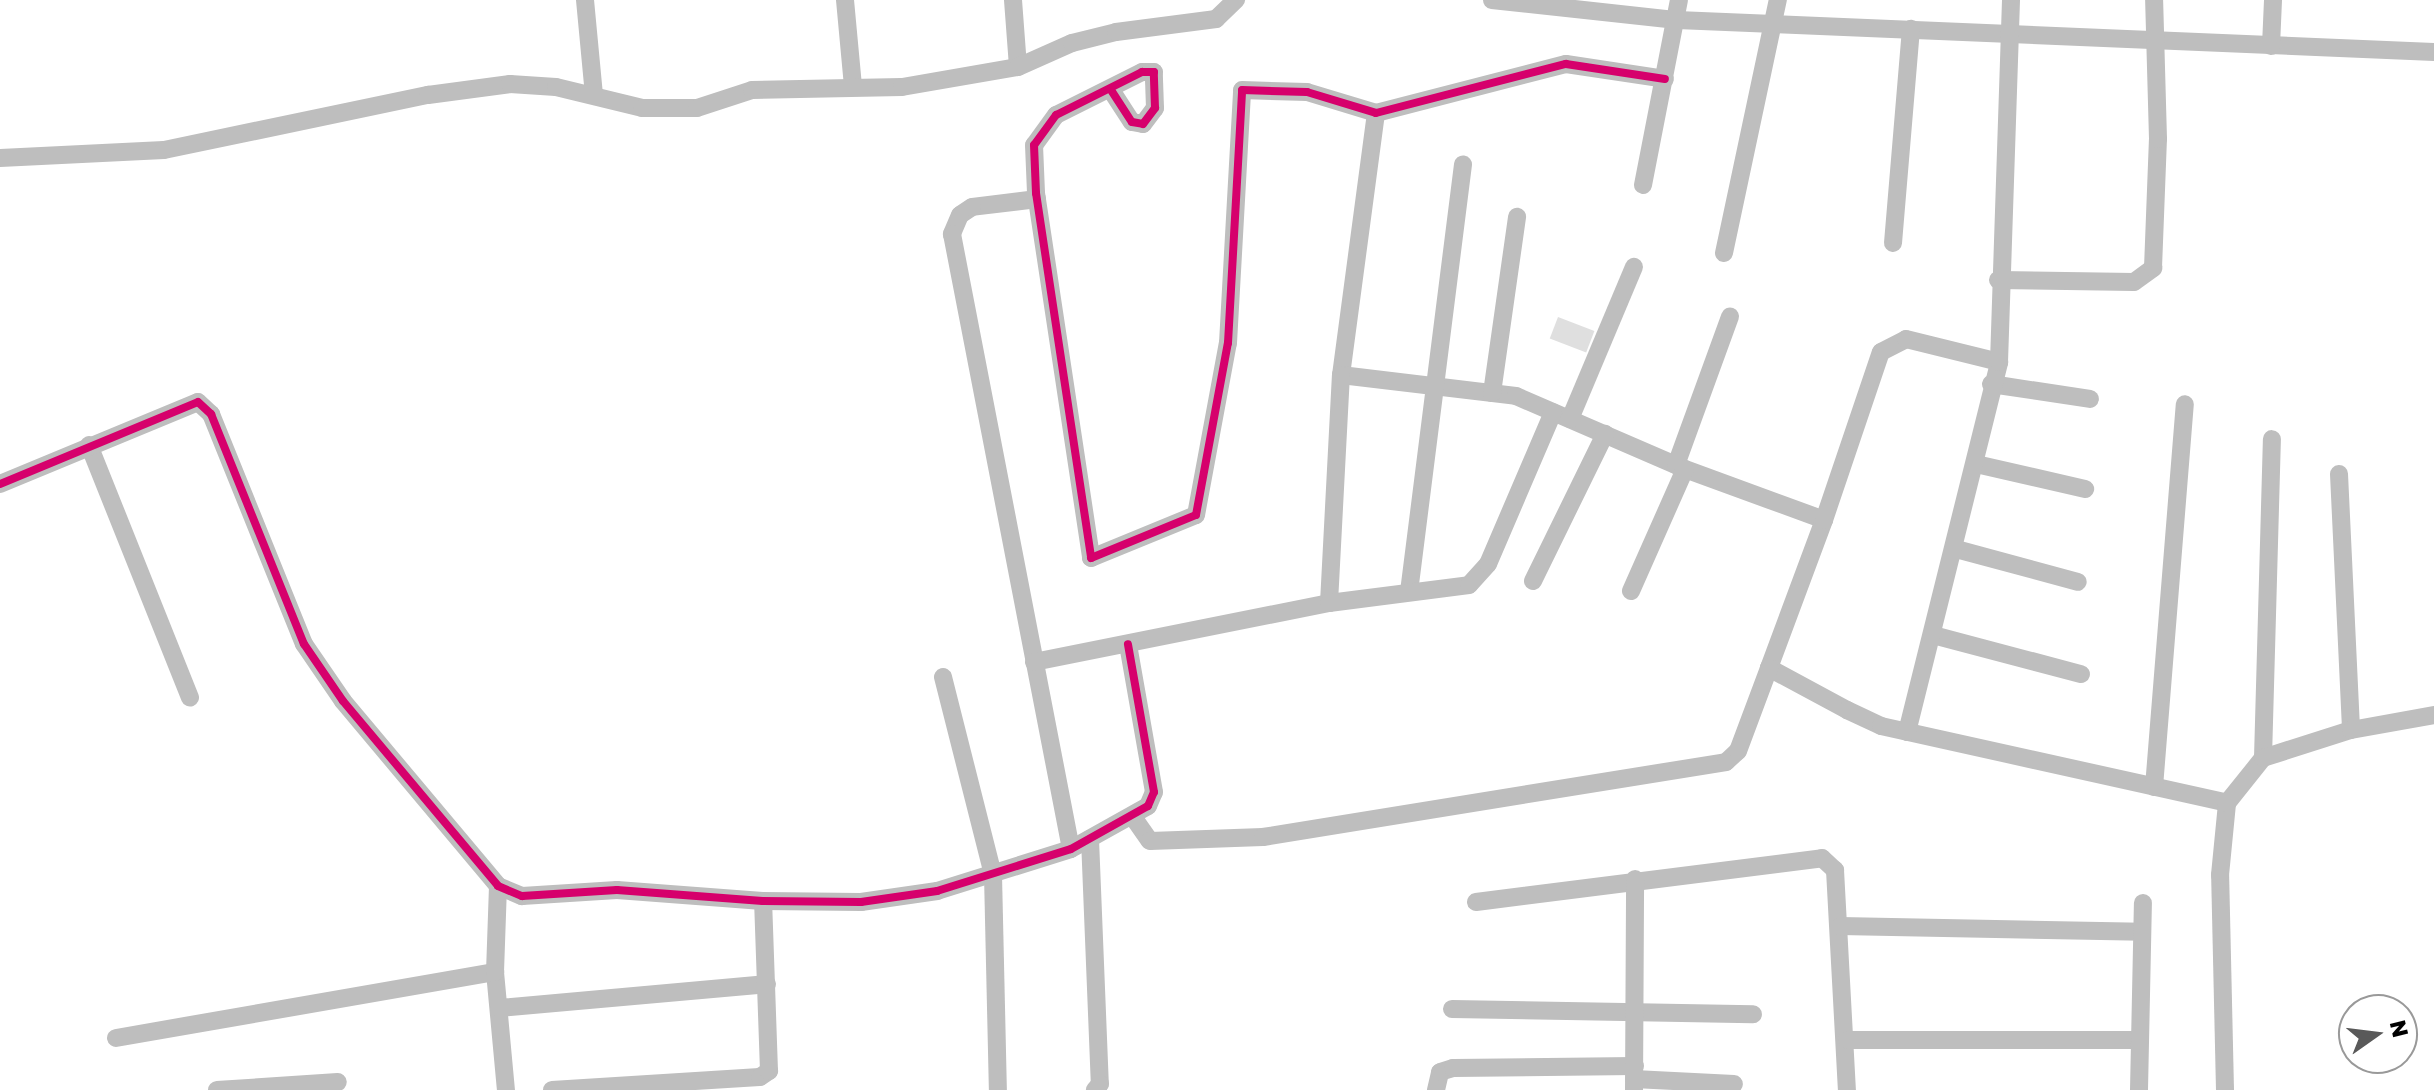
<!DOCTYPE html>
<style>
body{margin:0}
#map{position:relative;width:2434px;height:1090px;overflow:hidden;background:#fff;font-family:"Golos Text",sans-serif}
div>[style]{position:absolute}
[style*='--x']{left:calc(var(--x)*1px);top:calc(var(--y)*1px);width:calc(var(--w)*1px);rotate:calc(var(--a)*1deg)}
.building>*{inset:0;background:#dfdfdf;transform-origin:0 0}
.minor>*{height:18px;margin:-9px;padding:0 9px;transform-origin:9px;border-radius:9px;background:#bebebe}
.cycleway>*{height:8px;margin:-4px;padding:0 4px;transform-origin:4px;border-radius:4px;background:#d6006c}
span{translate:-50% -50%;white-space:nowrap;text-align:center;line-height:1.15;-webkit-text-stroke:6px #fff;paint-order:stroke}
.north{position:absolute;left:2338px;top:994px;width:80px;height:80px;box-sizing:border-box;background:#fff;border:2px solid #999;border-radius:50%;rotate:76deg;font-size:22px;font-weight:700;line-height:32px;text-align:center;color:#000}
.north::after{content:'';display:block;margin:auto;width:28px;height:36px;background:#595959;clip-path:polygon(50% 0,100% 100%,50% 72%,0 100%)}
</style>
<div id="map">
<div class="building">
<i style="left:1558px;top:317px;width:39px;height:23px;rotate:21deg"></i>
</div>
<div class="minor">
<i style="--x:585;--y:0;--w:96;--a:84.6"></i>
<i style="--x:845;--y:0;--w:86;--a:84.7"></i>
<i style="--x:1013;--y:0;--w:67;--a:85.7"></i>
<i style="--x:1492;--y:0;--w:186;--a:6.2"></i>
<i style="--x:1677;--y:20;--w:758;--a:2.42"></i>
<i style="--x:2271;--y:46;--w:46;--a:-87.5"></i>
<i style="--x:1111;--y:90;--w:38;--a:57"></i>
<i style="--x:1132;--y:122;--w:11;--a:10"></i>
<i style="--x:1143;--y:124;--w:20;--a:-53"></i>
<i style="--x:1155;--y:108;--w:36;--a:-92"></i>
<i style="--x:1154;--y:72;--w:12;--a:180"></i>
<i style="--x:1142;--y:72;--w:96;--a:153.4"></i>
<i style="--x:1056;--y:115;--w:37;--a:126"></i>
<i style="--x:1034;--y:145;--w:48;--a:87.6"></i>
<i style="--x:1036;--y:193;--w:369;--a:81.4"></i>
<i style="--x:1091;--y:558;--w:113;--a:-22.3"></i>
<i style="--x:1196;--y:515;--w:175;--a:-79.5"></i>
<i style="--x:1228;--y:343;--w:253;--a:-86.8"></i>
<i style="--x:1242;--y:90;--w:65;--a:1.8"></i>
<i style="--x:1307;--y:92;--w:72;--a:16.9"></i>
<i style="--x:1376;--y:113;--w:196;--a:-14.5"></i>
<i style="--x:1566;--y:64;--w:100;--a:8.6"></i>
<i style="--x:1376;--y:113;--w:264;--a:97.6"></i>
<i style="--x:1341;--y:375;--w:176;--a:6.8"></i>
<i style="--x:1516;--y:396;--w:184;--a:23.4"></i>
<i style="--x:1685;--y:469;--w:148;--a:20.1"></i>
<i style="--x:1824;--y:520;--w:158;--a:110.4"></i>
<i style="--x:1769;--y:668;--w:89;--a:28.3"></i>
<i style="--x:1847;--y:710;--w:38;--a:25"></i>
<i style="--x:1881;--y:726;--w:354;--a:12.5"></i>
<i style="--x:0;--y:158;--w:164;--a:-2.8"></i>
<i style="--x:164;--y:150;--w:270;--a:-11.8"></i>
<i style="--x:428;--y:95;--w:83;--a:-7.6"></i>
<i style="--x:510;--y:84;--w:46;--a:3.7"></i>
<i style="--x:556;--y:87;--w:89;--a:13.7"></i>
<i style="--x:642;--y:108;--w:55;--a:0"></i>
<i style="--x:697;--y:108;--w:58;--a:-18.1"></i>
<i style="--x:752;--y:90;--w:150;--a:-1.1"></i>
<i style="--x:902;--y:87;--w:118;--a:-9.8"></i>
<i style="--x:1018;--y:67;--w:59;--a:-24"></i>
<i style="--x:1072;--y:43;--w:45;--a:-14"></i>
<i style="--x:1116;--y:32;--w:101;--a:-7.4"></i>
<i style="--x:1216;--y:19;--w:28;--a:-44"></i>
<i style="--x:1643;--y:185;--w:188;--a:-79"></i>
<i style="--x:1037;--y:199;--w:65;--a:173"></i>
<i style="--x:972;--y:207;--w:14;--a:146"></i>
<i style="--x:960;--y:215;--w:21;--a:113"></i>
<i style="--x:952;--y:234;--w:626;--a:79.05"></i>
<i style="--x:1893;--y:243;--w:215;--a:-85.2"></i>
<i style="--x:1724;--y:253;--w:259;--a:-78"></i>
<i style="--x:1998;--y:280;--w:136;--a:0.8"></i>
<i style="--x:2134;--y:282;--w:24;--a:-36"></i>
<i style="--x:2153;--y:268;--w:129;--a:-87.8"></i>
<i style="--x:2158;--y:139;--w:139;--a:-91.6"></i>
<i style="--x:1991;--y:384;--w:100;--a:8.6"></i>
<i style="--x:1492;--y:393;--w:178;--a:-81.9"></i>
<i style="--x:1570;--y:419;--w:165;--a:-67.2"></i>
<i style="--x:89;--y:445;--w:272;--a:68.2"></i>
<i style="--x:1976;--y:464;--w:112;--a:12.9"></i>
<i style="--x:1676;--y:465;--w:158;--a:-70"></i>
<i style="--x:2339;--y:474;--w:256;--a:87.3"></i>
<i style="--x:0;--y:484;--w:214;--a:-22.5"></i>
<i style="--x:198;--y:402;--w:18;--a:43"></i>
<i style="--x:211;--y:414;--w:248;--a:68"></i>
<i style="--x:304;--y:644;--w:69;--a:55.6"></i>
<i style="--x:343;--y:701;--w:241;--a:50"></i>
<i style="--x:498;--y:886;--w:26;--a:23"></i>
<i style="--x:522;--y:896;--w:95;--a:-3.6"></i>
<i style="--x:617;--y:890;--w:146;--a:4.3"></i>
<i style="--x:763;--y:901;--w:98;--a:0.6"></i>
<i style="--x:861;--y:902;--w:77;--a:-8.2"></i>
<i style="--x:937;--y:891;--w:140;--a:-17.4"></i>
<i style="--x:1071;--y:849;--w:88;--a:-29.2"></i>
<i style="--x:1148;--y:806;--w:15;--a:-67"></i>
<i style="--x:1154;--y:792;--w:150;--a:-100"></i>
<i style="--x:1824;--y:520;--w:177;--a:-71.3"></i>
<i style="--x:1881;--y:352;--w:28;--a:-27"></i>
<i style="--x:1906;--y:339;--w:96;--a:13.9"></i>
<i style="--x:1956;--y:549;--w:126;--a:15.1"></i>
<i style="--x:1533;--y:581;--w:164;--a:-63.9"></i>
<i style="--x:1631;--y:591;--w:133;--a:-66.1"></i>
<i style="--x:1409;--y:592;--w:431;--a:-82.8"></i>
<i style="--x:1329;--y:603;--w:228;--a:-87"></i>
<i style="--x:1933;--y:635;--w:153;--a:14.8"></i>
<i style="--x:1034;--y:662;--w:301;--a:-11.3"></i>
<i style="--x:1329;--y:603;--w:141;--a:-7.3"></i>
<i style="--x:1469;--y:585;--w:28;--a:-48"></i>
<i style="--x:1488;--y:564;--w:165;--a:-66.8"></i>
<i style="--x:943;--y:677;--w:204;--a:75.8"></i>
<i style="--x:993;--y:875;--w:215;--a:88.7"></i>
<i style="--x:1907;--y:732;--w:381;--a:-76"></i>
<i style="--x:1999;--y:362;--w:362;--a:-88.1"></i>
<i style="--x:2263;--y:758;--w:319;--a:-88.4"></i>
<i style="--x:2154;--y:787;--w:384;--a:-85.4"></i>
<i style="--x:1133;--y:817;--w:29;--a:55"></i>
<i style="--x:1150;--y:841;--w:113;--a:-2"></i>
<i style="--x:1263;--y:837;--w:469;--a:-9.2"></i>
<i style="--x:1726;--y:762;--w:16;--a:-43"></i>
<i style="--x:1738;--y:751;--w:89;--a:-69.5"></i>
<i style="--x:1090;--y:839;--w:245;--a:87.7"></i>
<i style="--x:1100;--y:1084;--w:8;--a:130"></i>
<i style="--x:1476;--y:902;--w:349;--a:-7.2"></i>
<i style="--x:1822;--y:858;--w:18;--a:43"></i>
<i style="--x:1835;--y:870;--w:220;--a:86.9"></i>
<i style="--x:1840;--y:926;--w:302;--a:1.1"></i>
<i style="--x:495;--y:972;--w:119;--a:84.7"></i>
<i style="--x:499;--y:1008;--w:269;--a:-5.1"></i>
<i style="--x:1452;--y:1009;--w:301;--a:1"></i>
<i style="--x:116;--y:1038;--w:385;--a:-9.9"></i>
<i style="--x:495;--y:972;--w:86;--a:-88"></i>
<i style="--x:1847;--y:1040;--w:291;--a:0"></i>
<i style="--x:1634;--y:1079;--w:100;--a:2.9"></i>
<i style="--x:217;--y:1090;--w:121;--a:-3.8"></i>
<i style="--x:552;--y:1090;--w:208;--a:-3.6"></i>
<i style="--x:760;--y:1077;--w:11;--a:-34"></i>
<i style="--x:769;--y:1071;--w:170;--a:-92"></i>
<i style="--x:1436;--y:1090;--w:18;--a:-77"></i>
<i style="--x:1440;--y:1072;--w:14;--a:-17"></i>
<i style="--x:1453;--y:1068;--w:182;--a:-0.6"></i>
<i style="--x:1634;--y:1090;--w:211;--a:-89.7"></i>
<i style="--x:2139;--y:1090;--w:187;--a:-88.8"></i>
<i style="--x:2225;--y:1090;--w:215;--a:-91.3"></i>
<i style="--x:2220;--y:875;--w:72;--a:-84.4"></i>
<i style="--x:2227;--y:803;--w:58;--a:-51.3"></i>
<i style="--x:2263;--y:758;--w:92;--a:-17.7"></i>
<i style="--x:2351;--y:730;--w:84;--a:-10.2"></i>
</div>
<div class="cycleway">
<i style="--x:1111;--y:90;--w:38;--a:57"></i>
<i style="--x:1132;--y:122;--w:11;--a:10"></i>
<i style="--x:1143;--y:124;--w:20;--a:-53"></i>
<i style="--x:1155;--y:108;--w:36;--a:-92"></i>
<i style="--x:1154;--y:72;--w:12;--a:180"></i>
<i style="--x:1142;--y:72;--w:96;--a:153.4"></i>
<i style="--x:1056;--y:115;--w:37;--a:126"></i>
<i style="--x:1034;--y:145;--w:48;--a:87.6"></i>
<i style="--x:1036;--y:193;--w:369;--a:81.4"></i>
<i style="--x:1091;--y:558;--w:113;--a:-22.3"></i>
<i style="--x:1196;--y:515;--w:175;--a:-79.5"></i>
<i style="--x:1228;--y:343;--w:253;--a:-86.8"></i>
<i style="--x:1242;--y:90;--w:65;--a:1.8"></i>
<i style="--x:1307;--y:92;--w:72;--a:16.9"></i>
<i style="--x:1376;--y:113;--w:196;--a:-14.5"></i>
<i style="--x:1566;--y:64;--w:100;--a:8.6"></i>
<i style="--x:0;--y:484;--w:214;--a:-22.5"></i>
<i style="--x:198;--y:402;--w:18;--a:43"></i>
<i style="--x:211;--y:414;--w:248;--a:68"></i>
<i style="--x:304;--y:644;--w:69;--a:55.6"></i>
<i style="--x:343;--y:701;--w:241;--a:50"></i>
<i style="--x:498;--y:886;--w:26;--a:23"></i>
<i style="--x:522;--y:896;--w:95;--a:-3.6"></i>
<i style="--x:617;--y:890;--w:146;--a:4.3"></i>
<i style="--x:763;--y:901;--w:98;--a:0.6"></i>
<i style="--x:861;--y:902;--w:77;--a:-8.2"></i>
<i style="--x:937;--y:891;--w:140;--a:-17.4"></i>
<i style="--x:1071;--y:849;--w:88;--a:-29.2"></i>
<i style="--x:1148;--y:806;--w:15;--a:-67"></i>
<i style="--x:1154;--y:792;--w:150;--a:-100"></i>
</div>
<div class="north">N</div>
</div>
